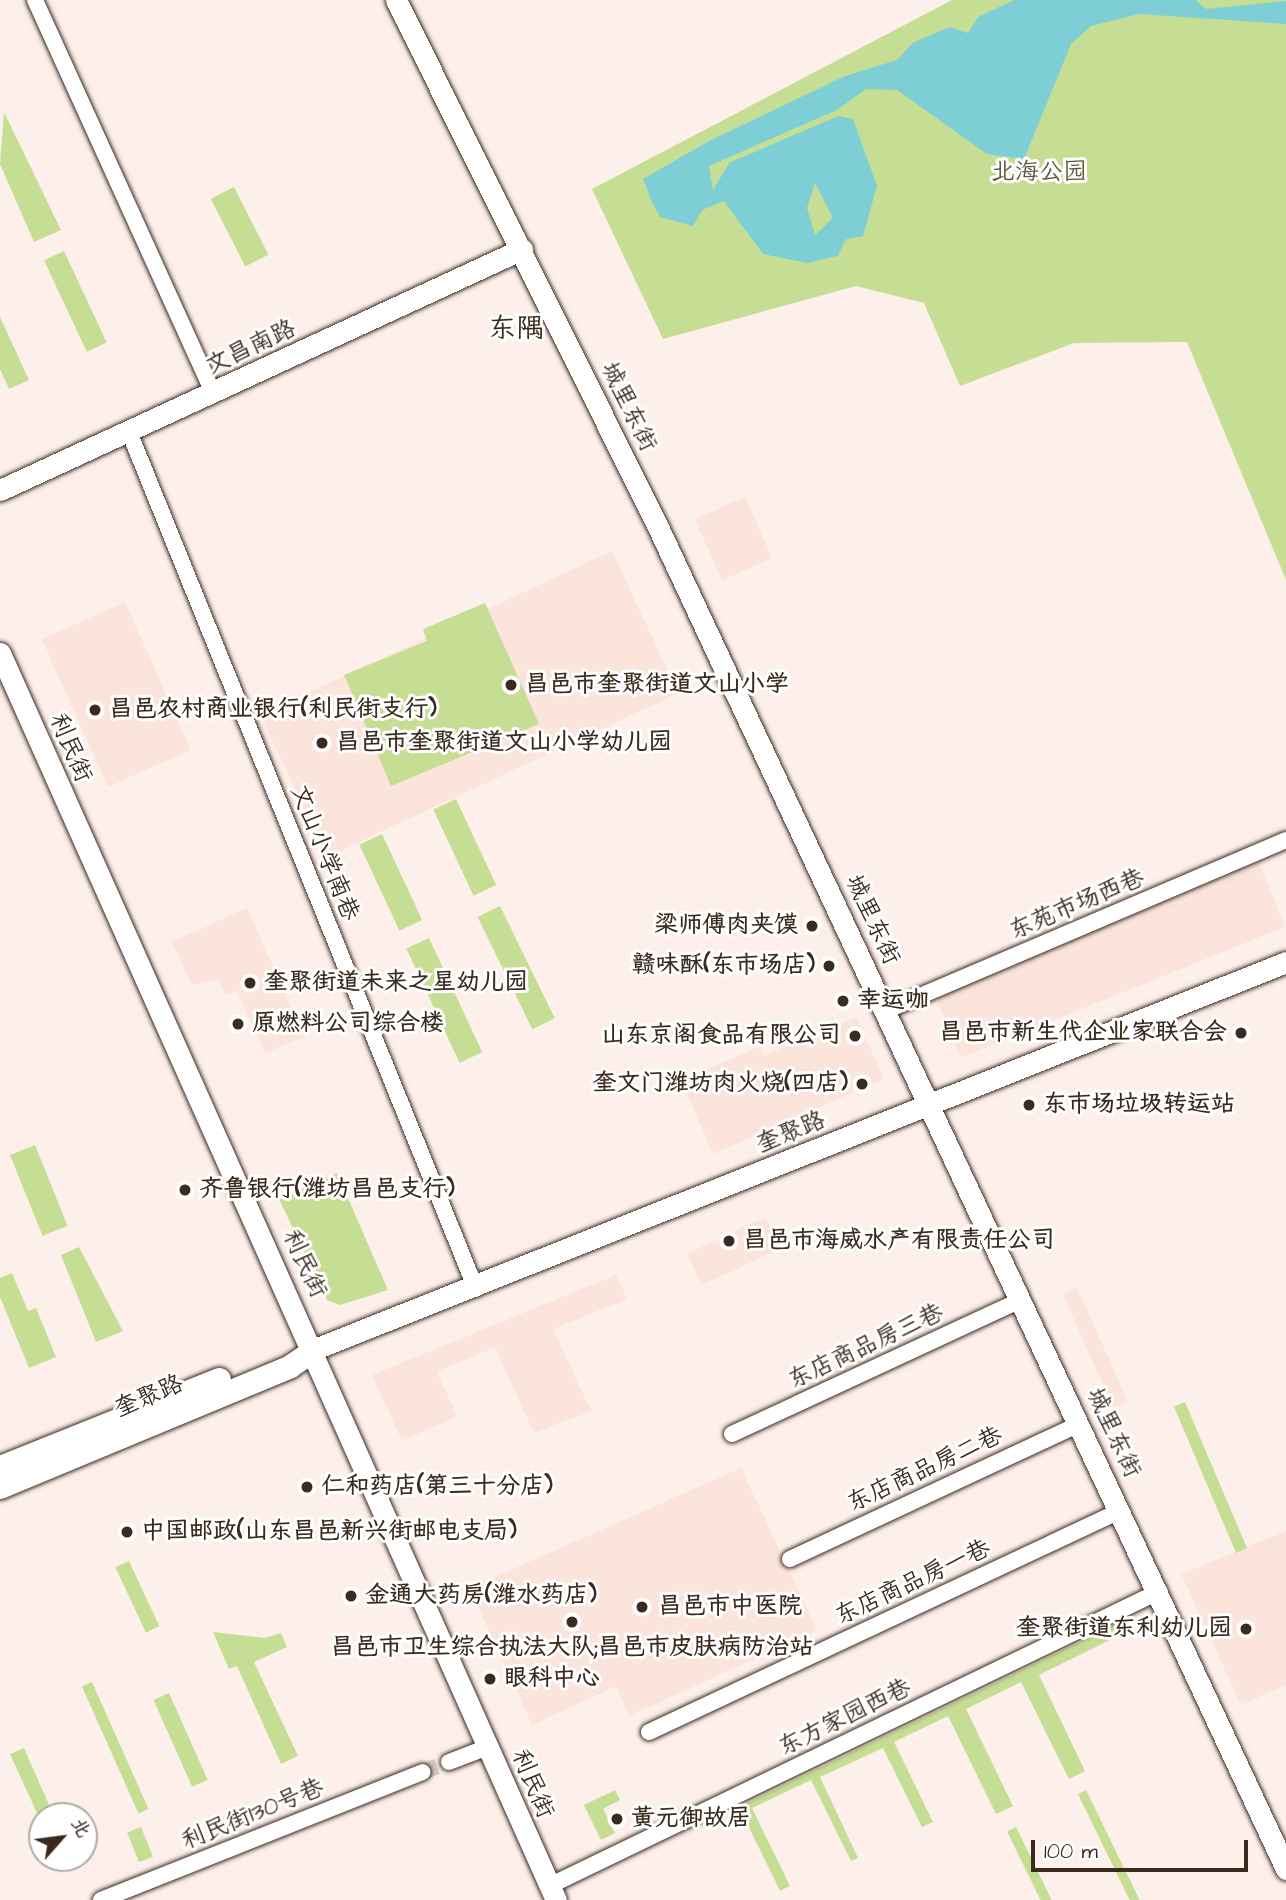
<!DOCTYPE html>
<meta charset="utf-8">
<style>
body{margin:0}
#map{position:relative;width:1286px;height:1900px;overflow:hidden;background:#fdefea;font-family:"Architects Daughter","LXGW WenKai TC",sans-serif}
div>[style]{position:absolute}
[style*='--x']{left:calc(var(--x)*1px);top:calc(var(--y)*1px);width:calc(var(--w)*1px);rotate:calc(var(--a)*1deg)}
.built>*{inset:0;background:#fbe4db;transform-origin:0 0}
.green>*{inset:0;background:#c6de94;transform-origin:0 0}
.water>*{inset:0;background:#7ecfd5}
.minor-tunnel>*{height:16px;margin-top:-8px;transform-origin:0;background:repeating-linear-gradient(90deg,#d6c8c1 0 16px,transparent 0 24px)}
.roads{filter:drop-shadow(0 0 2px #3b2a1e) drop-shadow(0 0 2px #3b2a1e)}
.minor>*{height:16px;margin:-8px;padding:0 8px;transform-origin:8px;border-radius:8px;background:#fff}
.tertiary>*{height:21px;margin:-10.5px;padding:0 10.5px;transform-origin:10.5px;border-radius:10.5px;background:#fff}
.secondary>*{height:23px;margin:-11.5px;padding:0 11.5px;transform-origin:11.5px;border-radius:11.5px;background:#fff}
.dots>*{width:19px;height:19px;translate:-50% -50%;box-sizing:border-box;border:4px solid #fff;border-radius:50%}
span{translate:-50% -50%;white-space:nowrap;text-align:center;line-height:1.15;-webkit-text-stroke:6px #fff;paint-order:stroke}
.park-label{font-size:24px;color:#5e573c}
.street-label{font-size:24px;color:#3b2a1e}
.poi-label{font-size:24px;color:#3b2a1e;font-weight:700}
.left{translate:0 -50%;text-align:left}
.right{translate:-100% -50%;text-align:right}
.quarter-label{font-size:28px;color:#3b2a1e}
.north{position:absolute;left:28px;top:1802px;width:70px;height:70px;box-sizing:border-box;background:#fff;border:2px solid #b1aaa5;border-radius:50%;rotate:62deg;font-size:19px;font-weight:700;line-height:28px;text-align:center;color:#3b2a1e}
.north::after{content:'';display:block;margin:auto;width:24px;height:32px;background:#3b2a1e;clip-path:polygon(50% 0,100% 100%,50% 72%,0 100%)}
.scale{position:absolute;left:1031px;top:1840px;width:217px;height:32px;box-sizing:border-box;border:4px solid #3b2a1e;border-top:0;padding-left:9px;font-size:21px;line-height:24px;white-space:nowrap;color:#3b2a1e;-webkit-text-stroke:5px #fff;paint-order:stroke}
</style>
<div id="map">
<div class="built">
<i style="left:745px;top:497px;width:67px;height:55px;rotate:66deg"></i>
<i style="left:612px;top:551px;width:157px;height:388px;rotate:65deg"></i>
<i style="left:125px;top:602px;width:162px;height:91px;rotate:66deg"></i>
<i style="left:1258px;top:860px;width:72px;height:350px;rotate:68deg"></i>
<i style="clip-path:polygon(247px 908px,304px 1037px,265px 1053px,237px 991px,226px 995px,219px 980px,192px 985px,172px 942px)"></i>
<i style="clip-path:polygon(856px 1017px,884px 1079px,713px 1154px,681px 1080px,759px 1047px,763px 1056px)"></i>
<i style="left:765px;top:1217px;width:35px;height:86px;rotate:65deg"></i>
<i style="clip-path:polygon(616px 1275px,627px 1299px,553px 1329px,591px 1411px,534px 1433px,495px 1347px,437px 1372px,457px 1416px,402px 1441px,372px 1375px)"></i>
<i style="left:1077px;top:1287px;width:125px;height:16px;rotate:66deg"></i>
<i style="clip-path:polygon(741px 1468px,817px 1630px,629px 1716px,616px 1686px,532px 1725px,470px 1588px)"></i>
<i style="clip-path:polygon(1286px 1531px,1286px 1685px,1241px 1705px,1181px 1574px)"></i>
</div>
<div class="green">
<i style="clip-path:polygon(952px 0,1286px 0,1286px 580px,1187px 342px,1074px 343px,960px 386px,924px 303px,856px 286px,663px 339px,592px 189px)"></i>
<i style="clip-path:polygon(4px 112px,61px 230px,34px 242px,0 164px)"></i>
<i style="left:234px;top:187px;width:76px;height:26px;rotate:63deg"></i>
<i style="left:64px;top:251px;width:101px;height:22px;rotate:65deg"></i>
<i style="clip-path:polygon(0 317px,29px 380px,9px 389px,0 369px)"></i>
<i style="clip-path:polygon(485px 603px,539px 724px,391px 786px,344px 675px,427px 641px,423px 629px)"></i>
<i style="left:456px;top:799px;width:95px;height:25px;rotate:65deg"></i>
<i style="left:382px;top:834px;width:95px;height:25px;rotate:65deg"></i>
<i style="left:500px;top:906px;width:125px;height:25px;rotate:64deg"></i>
<i style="left:429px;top:938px;width:126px;height:25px;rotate:65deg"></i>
<i style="left:35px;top:1145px;width:87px;height:27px;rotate:68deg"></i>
<i style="clip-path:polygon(337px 1173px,388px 1290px,340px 1305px,327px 1300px,279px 1199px)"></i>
<i style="clip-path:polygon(79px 1247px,123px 1331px,96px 1342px,61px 1255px)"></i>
<i style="clip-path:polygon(12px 1273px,28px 1311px,36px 1308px,56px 1357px,29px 1368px,0 1297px,0 1278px)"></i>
<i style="left:1185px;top:1402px;width:159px;height:12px;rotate:67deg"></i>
<i style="left:129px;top:1561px;width:72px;height:15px;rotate:65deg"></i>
<i style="clip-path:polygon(1117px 1624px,1122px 1634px,1039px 1675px,1085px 1771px,1069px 1779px,1021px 1682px,966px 1709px,1013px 1806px,996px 1814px,948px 1716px,894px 1742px,933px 1822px,922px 1827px,883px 1748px,820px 1777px,858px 1858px,851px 1861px,811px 1780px,752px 1808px,790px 1886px,780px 1891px,739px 1807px)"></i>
<i style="clip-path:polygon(213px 1632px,265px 1638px,281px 1633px,287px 1647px,254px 1662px,298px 1756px,281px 1764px,237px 1666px,229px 1669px)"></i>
<i style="left:92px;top:1682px;width:139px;height:11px;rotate:66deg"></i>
<i style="left:169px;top:1693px;width:95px;height:17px;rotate:66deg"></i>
<i style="clip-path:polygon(24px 1748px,54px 1816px,42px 1816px,42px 1824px,10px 1754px)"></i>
<i style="clip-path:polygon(615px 1790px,620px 1800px,603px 1809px,615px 1833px,601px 1840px,584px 1805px)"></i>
<i style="left:1086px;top:1790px;width:122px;height:9px;rotate:64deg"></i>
<i style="left:141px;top:1827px;width:32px;height:15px;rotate:68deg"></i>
<i style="left:1016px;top:1827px;width:81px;height:10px;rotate:64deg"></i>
</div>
<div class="water">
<i style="clip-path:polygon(evenodd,1014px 0,1196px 0,1206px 9px,1286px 1px,1286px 24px,1139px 14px,1091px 26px,1071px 44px,1024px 159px,987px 154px,897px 90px,866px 89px,837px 110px,709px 166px,713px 190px,729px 163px,838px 116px,853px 119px,877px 186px,863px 236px,846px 239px,838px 256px,807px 263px,763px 254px,724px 201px,702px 210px,693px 226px,660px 217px,652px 202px,643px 179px,709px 141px,845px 76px,897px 60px,914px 42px,950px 27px,968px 33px,978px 17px,1014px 0,815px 183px,833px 218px,815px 235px,807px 208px,815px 183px)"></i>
</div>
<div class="minor-tunnel">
<i style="--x:422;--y:1772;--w:29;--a:-20"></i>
</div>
<div class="roads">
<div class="minor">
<i style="--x:35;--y:0;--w:433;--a:65.6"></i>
<i style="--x:130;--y:434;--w:922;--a:67.97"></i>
<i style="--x:885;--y:1011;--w:436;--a:-23.1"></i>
<i style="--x:732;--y:1434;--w:316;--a:-24.9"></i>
<i style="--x:790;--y:1559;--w:320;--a:-25"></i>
<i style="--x:649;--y:1732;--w:520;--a:-25.14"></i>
<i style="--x:449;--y:1762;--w:42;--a:-21"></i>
<i style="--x:549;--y:1886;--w:678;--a:-25.77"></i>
<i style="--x:101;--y:1900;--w:346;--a:-21.7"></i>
</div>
<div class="tertiary">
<i style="--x:396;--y:0;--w:586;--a:63.57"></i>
<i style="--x:657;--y:525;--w:1484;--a:64.92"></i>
<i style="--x:0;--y:490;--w:575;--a:-24.78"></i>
<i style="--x:0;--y:653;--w:1365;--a:65.97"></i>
<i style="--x:315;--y:1349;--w:1045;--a:-21.73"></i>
</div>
<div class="secondary">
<i style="--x:0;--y:1467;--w:236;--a:-21.9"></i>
<i style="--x:0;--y:1487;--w:314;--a:-22.6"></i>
<i style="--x:290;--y:1366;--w:30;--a:-34"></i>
</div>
</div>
<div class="dots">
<i style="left:511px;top:685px;background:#3b2a1e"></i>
<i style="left:95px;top:710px;background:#3b2a1e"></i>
<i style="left:322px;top:743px;background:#3b2a1e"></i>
<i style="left:812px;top:926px;background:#3b2a1e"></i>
<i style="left:829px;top:966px;background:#3b2a1e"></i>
<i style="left:250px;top:983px;background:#3b2a1e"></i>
<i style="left:843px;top:1001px;background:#3b2a1e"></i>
<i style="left:238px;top:1024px;background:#3b2a1e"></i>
<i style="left:1241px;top:1033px;background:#3b2a1e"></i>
<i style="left:855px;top:1036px;background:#3b2a1e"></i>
<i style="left:862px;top:1084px;background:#3b2a1e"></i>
<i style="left:1029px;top:1105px;background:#3b2a1e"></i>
<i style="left:185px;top:1190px;background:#3b2a1e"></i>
<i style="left:729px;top:1241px;background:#3b2a1e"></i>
<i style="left:307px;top:1487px;background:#3b2a1e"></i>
<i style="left:127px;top:1532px;background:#3b2a1e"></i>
<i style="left:351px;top:1596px;background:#3b2a1e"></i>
<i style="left:642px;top:1607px;background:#3b2a1e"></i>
<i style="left:572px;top:1622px;background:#3b2a1e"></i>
<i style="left:1246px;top:1629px;background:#3b2a1e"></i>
<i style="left:490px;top:1679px;background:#3b2a1e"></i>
<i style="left:617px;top:1819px;background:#3b2a1e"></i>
</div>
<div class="park-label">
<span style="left:1039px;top:173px">北海公园</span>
</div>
<div class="street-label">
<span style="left:251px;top:348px;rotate:-25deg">文昌南路</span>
<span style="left:628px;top:407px;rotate:64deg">城里东街</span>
<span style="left:70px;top:748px;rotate:67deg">利民街</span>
<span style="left:324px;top:853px;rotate:68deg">文山小学南巷</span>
<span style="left:1077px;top:905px;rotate:-23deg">东苑市场西巷</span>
<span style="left:872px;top:920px;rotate:65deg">城里东街</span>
<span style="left:791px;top:1133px;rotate:-22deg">奎聚路</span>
<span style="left:304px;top:1264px;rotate:65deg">利民街</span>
<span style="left:866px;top:1347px;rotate:-25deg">东店商品房三巷</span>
<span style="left:149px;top:1397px;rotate:-23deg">奎聚路</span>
<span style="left:1113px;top:1433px;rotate:65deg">城里东街</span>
<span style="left:925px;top:1470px;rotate:-25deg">东店商品房二巷</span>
<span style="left:913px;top:1583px;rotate:-25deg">东店商品房一巷</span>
<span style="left:845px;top:1718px;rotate:-26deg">东方家园西巷</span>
<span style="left:532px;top:1784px;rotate:67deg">利民街</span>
<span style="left:253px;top:1815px;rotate:-22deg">利民街130号巷</span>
</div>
<div class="poi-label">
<span class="left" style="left:525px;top:685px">昌邑市奎聚街道文山小学</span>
<span class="left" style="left:109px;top:710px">昌邑农村商业银行(利民街支行)</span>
<span class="left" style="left:336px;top:743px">昌邑市奎聚街道文山小学幼儿园</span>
<span class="right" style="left:798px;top:926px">梁师傅肉夹馍</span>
<span class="right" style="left:815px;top:966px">赣味酥(东市场店)</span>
<span class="left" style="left:264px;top:983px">奎聚街道未来之星幼儿园</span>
<span class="left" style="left:857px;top:1001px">幸运咖</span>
<span class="left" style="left:252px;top:1024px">原燃料公司综合楼</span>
<span class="right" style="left:1227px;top:1033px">昌邑市新生代企业家联合会</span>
<span class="right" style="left:841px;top:1036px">山东京阁食品有限公司</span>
<span class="right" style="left:848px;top:1084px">奎文门潍坊肉火烧(四店)</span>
<span class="left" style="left:1043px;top:1105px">东市场垃圾转运站</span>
<span class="left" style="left:199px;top:1190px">齐鲁银行(潍坊昌邑支行)</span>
<span class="left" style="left:743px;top:1241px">昌邑市海威水产有限责任公司</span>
<span class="left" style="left:321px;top:1487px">仁和药店(第三十分店)</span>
<span class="left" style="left:141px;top:1532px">中国邮政(山东昌邑新兴街邮电支局)</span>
<span class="left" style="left:365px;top:1596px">金通大药房(潍水药店)</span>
<span class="left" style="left:658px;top:1607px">昌邑市中医院</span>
<span class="right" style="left:1232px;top:1629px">奎聚街道东利幼儿园</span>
<span style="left:572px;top:1648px">昌邑市卫生综合执法大队;昌邑市皮肤病防治站</span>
<span class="left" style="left:504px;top:1679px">眼科中心</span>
<span class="left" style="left:631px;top:1819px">黄元御故居</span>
</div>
<div class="quarter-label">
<span style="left:516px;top:329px">东隅</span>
</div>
<div class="north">北</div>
<div class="scale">100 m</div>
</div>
